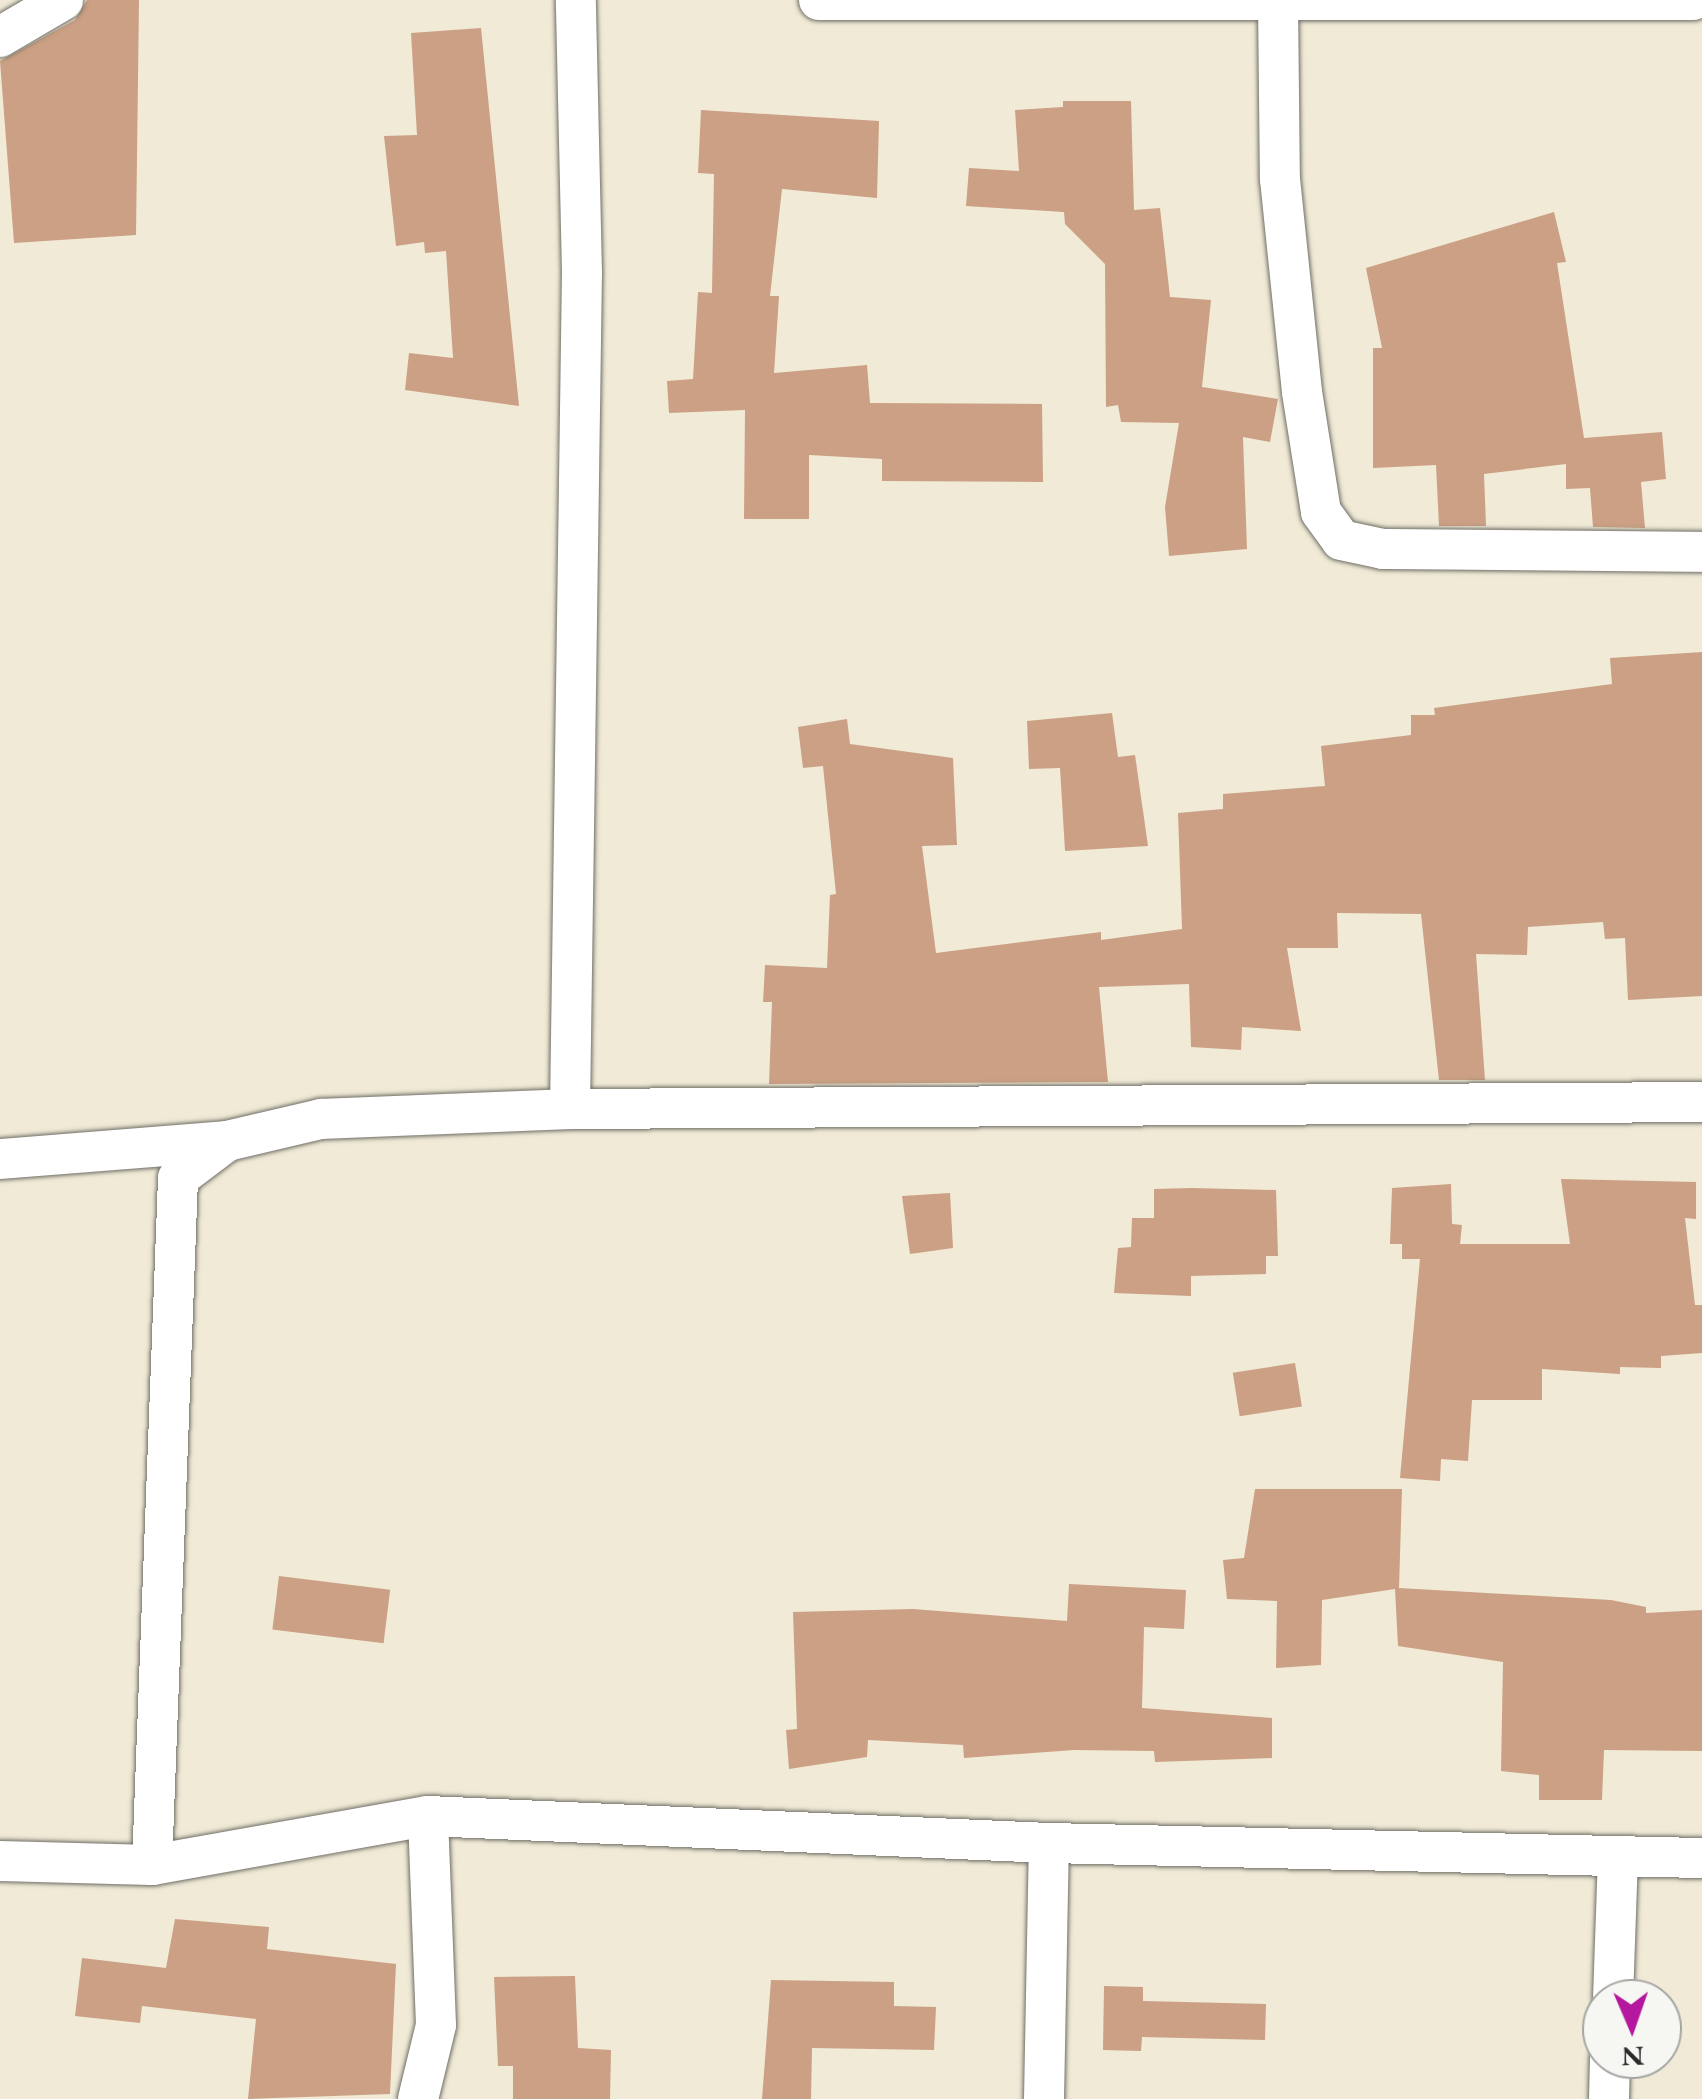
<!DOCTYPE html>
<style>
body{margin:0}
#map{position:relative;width:1702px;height:2099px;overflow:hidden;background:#f0ead6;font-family:"EB Garamond",serif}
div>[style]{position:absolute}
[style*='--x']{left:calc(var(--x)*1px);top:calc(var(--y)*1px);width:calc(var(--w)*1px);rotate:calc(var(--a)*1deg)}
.building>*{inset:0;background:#cba084;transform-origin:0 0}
.roads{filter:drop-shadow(0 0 2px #706e67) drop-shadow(0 0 2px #706e67)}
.street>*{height:40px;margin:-20px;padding:0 20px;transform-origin:20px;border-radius:20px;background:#fff}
span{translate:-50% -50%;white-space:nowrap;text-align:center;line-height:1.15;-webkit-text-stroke:10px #f6f6f2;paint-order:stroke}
.north{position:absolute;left:1582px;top:1979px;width:100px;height:100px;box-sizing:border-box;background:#f6f6f2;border:2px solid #a5a5a2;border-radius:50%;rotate:178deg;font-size:28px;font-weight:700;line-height:40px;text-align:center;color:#2b2b2b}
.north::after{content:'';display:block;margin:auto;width:35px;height:45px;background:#b5179e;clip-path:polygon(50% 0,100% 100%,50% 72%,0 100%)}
</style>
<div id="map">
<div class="building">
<i style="clip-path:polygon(87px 0,139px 0,136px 235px,14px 243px,0 61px,75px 20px)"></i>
<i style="clip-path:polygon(481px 28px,519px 406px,405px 390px,409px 353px,453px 358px,446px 251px,425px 253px,424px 242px,396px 246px,384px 136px,417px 135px,411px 33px)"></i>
<i style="clip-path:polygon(1063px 101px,1131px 101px,1134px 210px,1160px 208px,1170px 297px,1211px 300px,1202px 387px,1278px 399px,1270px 442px,1243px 437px,1247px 549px,1169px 556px,1165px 507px,1179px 423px,1121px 422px,1118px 405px,1106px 407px,1105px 264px,1065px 224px,1064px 212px,966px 206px,969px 168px,1019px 171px,1015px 110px,1063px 107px)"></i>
<i style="clip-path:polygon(701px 110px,879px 121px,877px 198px,782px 189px,770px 296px,779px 296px,774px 373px,867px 365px,870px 403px,1042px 404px,1043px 482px,882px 481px,882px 459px,809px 455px,809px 519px,744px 519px,745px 410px,669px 413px,667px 381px,693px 379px,698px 292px,712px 293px,714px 174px,698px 173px)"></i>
<i style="clip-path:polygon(1554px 212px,1566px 262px,1557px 263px,1584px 438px,1662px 432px,1666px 479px,1641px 482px,1645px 528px,1593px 527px,1590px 488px,1566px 489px,1566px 464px,1484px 474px,1486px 526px,1439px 526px,1436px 465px,1373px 468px,1373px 348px,1382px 348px,1366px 268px)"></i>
<i style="clip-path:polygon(1702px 652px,1702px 996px,1628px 1000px,1625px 938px,1605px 939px,1603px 922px,1528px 927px,1527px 955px,1476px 954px,1485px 1080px,1439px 1080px,1421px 914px,1337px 913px,1338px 948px,1287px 948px,1301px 1031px,1242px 1027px,1241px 1050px,1191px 1047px,1189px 984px,1099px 987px,1108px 1082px,769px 1084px,772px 1002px,763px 1002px,765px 965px,827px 968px,830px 895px,836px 894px,823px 766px,803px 768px,798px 727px,847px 719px,850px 744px,953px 758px,957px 845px,922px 846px,936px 953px,1101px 932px,1101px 940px,1182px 929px,1178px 813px,1223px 809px,1223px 794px,1325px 786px,1321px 746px,1411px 735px,1411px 715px,1435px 715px,1434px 708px,1612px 684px,1610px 658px)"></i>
<i style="clip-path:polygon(1112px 713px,1118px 757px,1135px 755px,1148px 846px,1065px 851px,1060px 768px,1029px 769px,1027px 721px)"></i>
<i style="clip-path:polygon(1561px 1179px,1696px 1182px,1696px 1219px,1685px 1218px,1695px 1305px,1702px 1305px,1702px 1353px,1661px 1356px,1661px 1368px,1620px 1367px,1620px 1374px,1542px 1369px,1542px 1400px,1472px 1400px,1468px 1461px,1441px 1459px,1440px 1481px,1400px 1478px,1420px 1259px,1402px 1259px,1402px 1244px,1390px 1244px,1392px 1188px,1451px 1184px,1452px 1224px,1462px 1225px,1460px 1244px,1570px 1244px)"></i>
<i style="clip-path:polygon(1192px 1188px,1276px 1190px,1278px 1256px,1266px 1256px,1266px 1274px,1191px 1276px,1191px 1296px,1114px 1293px,1118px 1248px,1131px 1247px,1132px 1218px,1154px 1218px,1154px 1189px)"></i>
<i style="clip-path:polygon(950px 1193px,953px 1248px,910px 1254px,902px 1196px)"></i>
<i style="left:1295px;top:1363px;width:44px;height:63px;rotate:81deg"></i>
<i style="clip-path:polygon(1255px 1489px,1402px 1489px,1399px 1588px,1611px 1600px,1646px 1607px,1646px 1613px,1702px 1610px,1702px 1751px,1604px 1750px,1602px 1800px,1539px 1800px,1539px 1775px,1501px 1771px,1503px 1662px,1398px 1646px,1395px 1589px,1322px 1600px,1321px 1665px,1276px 1668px,1277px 1601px,1227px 1599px,1223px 1560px,1244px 1558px)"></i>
<i style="left:279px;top:1576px;width:112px;height:54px;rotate:7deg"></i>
<i style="clip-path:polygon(1069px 1584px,1186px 1590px,1184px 1629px,1144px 1627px,1142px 1708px,1272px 1718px,1272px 1758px,1155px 1762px,1154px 1751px,1074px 1750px,964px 1758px,963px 1745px,868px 1740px,867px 1757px,789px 1769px,786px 1730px,797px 1729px,793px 1612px,913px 1609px,1067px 1621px)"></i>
<i style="clip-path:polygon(175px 1919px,269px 1927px,267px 1949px,396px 1964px,390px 2094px,248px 2099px,256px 2019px,142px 2006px,140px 2023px,75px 2016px,82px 1958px,166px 1968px)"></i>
<i style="clip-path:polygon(575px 1976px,578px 2048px,611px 2050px,610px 2099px,513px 2099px,513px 2066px,498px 2066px,494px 1977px)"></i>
<i style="clip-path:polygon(771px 1980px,894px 1982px,894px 2006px,936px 2007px,934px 2050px,812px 2048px,811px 2099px,762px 2099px)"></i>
<i style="clip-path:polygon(1104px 1986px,1143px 1987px,1143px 2001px,1266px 2004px,1265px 2040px,1142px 2037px,1141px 2051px,1103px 2050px)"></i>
</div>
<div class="roads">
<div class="street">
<i style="--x:819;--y:0;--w:874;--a:0"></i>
<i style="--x:1278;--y:0;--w:179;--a:89.4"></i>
<i style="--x:1280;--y:179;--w:214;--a:84.1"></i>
<i style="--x:1302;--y:392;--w:121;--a:81"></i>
<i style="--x:1321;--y:512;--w:34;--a:54"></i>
<i style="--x:1341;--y:540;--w:43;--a:12.1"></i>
<i style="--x:1383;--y:549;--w:319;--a:0.5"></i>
<i style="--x:0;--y:37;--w:73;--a:-30.4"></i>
<i style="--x:570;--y:1109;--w:1132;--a:-0.35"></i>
<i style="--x:0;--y:1159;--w:228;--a:-4.5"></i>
<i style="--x:0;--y:1861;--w:152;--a:1.5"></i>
<i style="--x:152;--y:1865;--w:280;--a:-10.1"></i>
<i style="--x:428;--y:1816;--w:622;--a:2.49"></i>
<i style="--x:1049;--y:1843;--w:653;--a:1.32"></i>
<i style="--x:152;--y:1865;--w:687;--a:-87.83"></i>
<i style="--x:178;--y:1178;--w:61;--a:-37.1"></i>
<i style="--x:227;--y:1141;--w:97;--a:-13.2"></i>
<i style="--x:321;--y:1119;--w:249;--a:-2.3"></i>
<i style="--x:570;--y:1109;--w:836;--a:-89.18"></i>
<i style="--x:582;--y:273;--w:273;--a:-91.3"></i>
<i style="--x:1613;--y:1999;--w:141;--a:-88"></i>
<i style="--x:418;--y:2099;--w:76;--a:-76.3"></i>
<i style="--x:436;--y:2025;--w:209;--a:-92.2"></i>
<i style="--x:1044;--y:2099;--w:256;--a:-88.9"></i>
<i style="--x:1609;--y:2099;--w:40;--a:-88.6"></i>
</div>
</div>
<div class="north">N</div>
</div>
